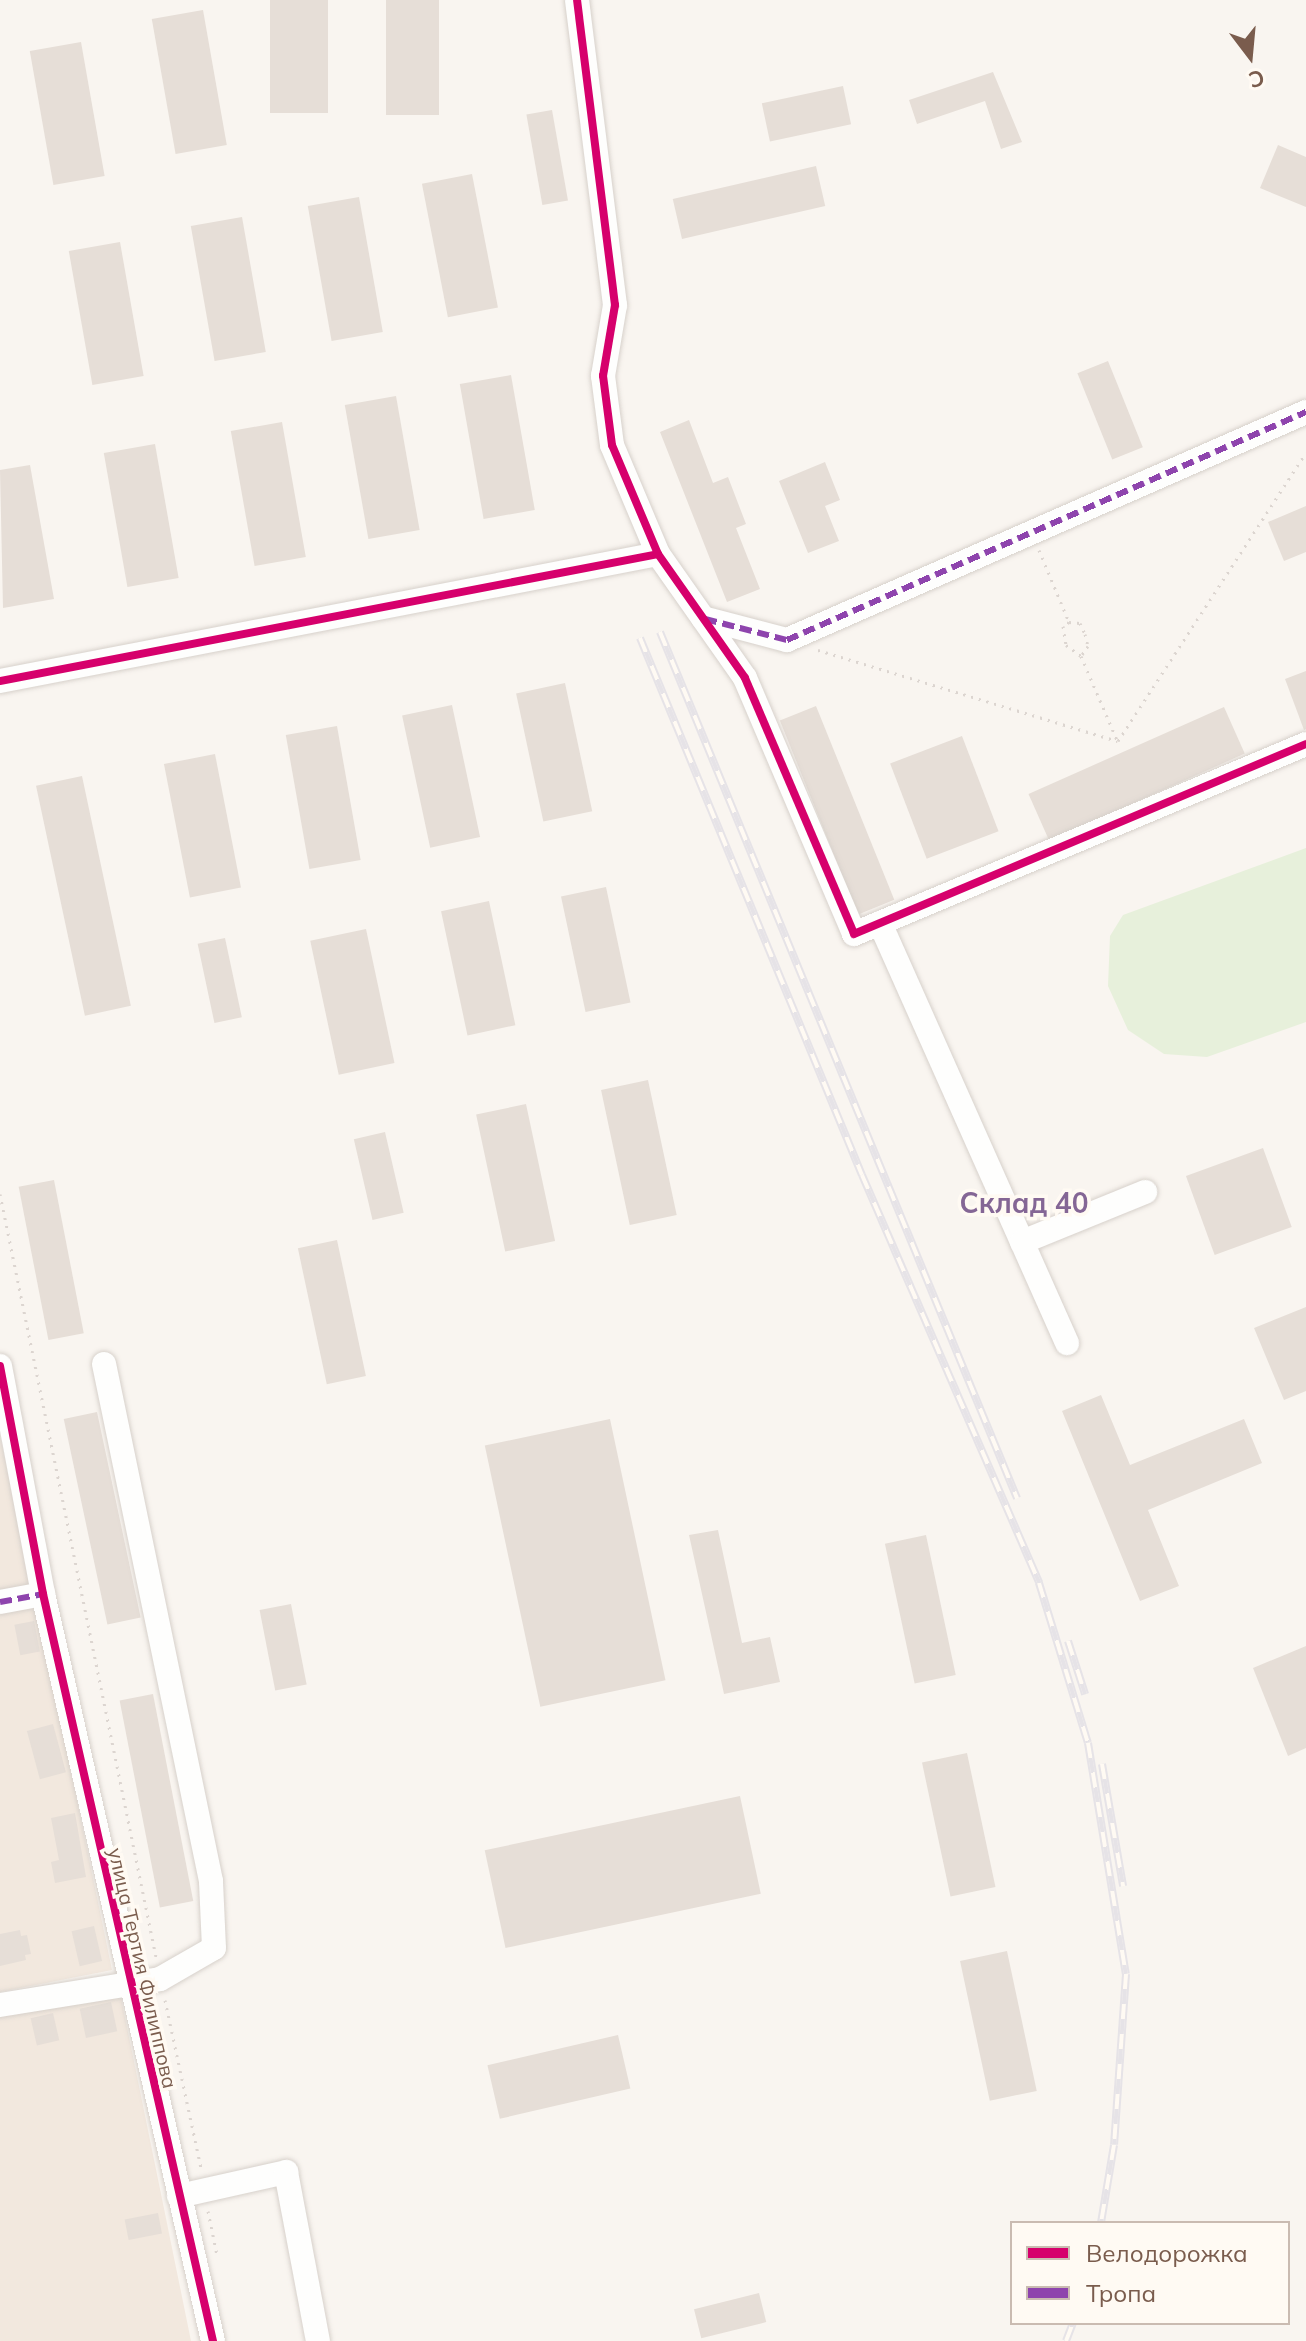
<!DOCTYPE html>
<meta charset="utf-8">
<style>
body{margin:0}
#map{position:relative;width:1306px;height:2341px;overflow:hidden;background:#f9f5f0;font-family:Mulish,sans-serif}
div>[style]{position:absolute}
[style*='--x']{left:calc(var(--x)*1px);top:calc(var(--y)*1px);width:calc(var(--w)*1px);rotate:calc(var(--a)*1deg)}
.residential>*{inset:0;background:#f2e8de}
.green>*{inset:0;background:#e7f0db}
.building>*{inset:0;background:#e6ded7;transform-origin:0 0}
.path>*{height:3px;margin-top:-1.5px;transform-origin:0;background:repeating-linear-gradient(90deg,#dcd5d0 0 2px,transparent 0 8px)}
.roads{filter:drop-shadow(0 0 2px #d7d1cb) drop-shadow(0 0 2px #d7d1cb)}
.minor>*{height:24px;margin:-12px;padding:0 12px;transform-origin:12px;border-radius:12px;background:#fefefd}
.rail>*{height:8px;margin-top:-4px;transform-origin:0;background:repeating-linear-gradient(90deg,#fffaf3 0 15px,#e6e3e7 0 30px);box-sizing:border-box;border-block:2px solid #e6e3e7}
.quiet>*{height:6px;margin-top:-3px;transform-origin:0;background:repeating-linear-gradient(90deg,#8e44ad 0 12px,transparent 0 18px)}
.cycleway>*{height:8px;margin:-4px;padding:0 4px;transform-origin:4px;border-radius:4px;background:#d6006c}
span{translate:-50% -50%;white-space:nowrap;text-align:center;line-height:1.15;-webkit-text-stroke:7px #fffaf3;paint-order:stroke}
.street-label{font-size:20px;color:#7a5c4d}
.district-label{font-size:28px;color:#846695;font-weight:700}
.legend{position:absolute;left:1010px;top:2221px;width:280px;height:104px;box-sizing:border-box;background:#fffaf3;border:2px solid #cabbb1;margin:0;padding:10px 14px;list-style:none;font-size:24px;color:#7a5c4d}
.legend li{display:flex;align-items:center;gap:16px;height:40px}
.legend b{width:40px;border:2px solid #cabbb1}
.north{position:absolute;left:1210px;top:16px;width:80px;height:80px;-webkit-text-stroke:6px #fffaf3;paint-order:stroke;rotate:164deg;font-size:22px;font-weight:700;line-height:32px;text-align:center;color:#7a5c4d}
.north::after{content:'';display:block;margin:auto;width:28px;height:36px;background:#7a5c4d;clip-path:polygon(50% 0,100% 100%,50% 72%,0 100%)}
</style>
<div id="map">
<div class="residential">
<i style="clip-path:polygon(0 1436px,32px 1587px,0 1592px)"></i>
<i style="clip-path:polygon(37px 1607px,112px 1970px,0 1992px,0 1613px)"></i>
<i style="clip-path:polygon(119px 1988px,191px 2341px,0 2341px,0 2012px)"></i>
</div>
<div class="green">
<i style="clip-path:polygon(1306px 848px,1306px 1022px,1207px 1057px,1164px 1054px,1128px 1030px,1108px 986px,1110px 936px,1123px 915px)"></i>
</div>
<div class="building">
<i style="left:270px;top:0;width:58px;height:113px"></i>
<i style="left:386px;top:0;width:53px;height:115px"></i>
<i style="left:203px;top:10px;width:137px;height:52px;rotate:80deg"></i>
<i style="left:81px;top:42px;width:136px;height:52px;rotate:80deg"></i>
<i style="clip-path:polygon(993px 72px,1022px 142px,1001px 149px,985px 101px,917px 124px,909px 100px)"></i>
<i style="left:843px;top:86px;width:39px;height:83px;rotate:78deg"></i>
<i style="left:552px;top:110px;width:92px;height:26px;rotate:80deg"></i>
<i style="clip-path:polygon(1278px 145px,1306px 157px,1306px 207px,1260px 188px)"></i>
<i style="left:816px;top:166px;width:41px;height:147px;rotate:77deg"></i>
<i style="left:472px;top:174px;width:136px;height:51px;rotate:79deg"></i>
<i style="left:359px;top:197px;width:137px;height:52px;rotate:80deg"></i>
<i style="left:242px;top:217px;width:137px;height:52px;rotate:80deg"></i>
<i style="left:120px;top:242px;width:136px;height:52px;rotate:80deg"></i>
<i style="left:1108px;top:361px;width:93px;height:33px;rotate:68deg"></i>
<i style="left:511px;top:375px;width:137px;height:52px;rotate:80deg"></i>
<i style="left:396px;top:396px;width:136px;height:52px;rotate:80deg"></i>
<i style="clip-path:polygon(689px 420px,713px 483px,728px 477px,746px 524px,736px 528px,760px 589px,727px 602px,660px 432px)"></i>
<i style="left:282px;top:422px;width:137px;height:52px;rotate:80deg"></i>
<i style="left:155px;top:444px;width:136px;height:52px;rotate:80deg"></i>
<i style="clip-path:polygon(825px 462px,840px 500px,825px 506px,839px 541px,808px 553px,779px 481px)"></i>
<i style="clip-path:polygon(30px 465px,54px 599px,3px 608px,0 470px)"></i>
<i style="clip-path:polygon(1306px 506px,1306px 552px,1284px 561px,1268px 522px)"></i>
<i style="clip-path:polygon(1306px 671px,1306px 729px,1304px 730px,1285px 679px)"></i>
<i style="left:565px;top:683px;width:131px;height:50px;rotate:78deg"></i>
<i style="left:452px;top:705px;width:135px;height:51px;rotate:78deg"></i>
<i style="left:816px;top:706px;width:209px;height:39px;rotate:68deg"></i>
<i style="left:1224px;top:707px;width:51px;height:214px;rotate:66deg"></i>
<i style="left:337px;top:726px;width:136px;height:52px;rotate:80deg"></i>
<i style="left:962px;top:736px;width:102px;height:77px;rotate:69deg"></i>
<i style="left:215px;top:754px;width:136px;height:52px;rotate:79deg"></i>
<i style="left:82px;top:776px;width:235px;height:47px;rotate:78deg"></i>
<i style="left:606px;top:887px;width:118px;height:46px;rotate:78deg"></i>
<i style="left:489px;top:901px;width:127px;height:49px;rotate:78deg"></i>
<i style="left:366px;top:929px;width:137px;height:57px;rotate:78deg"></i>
<i style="left:225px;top:938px;width:81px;height:28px;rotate:78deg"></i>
<i style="left:648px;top:1080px;width:138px;height:48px;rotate:78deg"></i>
<i style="left:526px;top:1104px;width:140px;height:51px;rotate:78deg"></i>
<i style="left:385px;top:1132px;width:83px;height:32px;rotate:77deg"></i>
<i style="left:1263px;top:1148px;width:84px;height:82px;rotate:70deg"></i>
<i style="left:54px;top:1180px;width:156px;height:36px;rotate:79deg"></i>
<i style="left:337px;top:1240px;width:139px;height:40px;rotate:78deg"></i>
<i style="clip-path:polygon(1306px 1307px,1306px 1391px,1284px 1400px,1254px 1328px)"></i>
<i style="clip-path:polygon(1101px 1395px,1130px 1465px,1244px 1419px,1262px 1463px,1148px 1510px,1179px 1586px,1140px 1601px,1062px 1411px)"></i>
<i style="left:97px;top:1412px;width:210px;height:34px;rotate:78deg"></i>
<i style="left:610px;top:1419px;width:267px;height:128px;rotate:78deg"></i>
<i style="clip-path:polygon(718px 1530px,742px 1643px,770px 1637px,780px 1682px,724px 1694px,689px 1535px)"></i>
<i style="left:926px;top:1535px;width:143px;height:42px;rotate:78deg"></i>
<i style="left:291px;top:1604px;width:82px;height:32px;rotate:79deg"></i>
<i style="left:34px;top:1621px;width:31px;height:20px;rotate:79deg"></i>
<i style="clip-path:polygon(1306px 1646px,1306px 1748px,1288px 1756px,1253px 1668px)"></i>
<i style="left:153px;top:1694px;width:211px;height:34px;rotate:79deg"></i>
<i style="left:53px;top:1724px;width:50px;height:27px;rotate:75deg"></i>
<i style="left:967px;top:1753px;width:137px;height:46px;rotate:78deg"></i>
<i style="left:740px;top:1796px;width:100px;height:261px;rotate:78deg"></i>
<i style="clip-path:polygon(75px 1813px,86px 1877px,55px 1883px,51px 1862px,59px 1860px,51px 1818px)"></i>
<i style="left:94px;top:1926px;width:36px;height:23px;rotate:77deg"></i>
<i style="clip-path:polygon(20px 1930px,21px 1936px,27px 1935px,31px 1954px,25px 1955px,26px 1960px,0 1966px,0 1934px)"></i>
<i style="left:1007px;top:1951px;width:143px;height:48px;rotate:78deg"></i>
<i style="left:111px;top:2002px;width:30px;height:32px;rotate:78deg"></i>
<i style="left:53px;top:2013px;width:28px;height:23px;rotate:77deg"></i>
<i style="left:618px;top:2035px;width:55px;height:134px;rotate:77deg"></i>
<i style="left:158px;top:2213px;width:21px;height:34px;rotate:79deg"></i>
<i style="left:759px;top:2293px;width:30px;height:67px;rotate:76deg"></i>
</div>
<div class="path">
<i style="--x:1039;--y:550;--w:78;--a:67.4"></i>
<i style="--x:1069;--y:622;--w:7;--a:146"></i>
<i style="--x:1063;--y:626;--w:19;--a:81"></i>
<i style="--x:1066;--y:645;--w:19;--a:36"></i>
<i style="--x:1081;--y:656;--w:91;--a:66.8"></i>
<i style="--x:1069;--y:622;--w:11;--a:5"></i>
<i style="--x:1080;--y:623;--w:12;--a:66"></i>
<i style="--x:1085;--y:634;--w:12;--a:76"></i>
<i style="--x:1088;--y:646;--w:12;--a:125"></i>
<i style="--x:818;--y:650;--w:313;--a:16.9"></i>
<i style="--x:1118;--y:741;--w:344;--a:-56.9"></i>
<i style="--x:0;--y:1194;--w:779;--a:78.44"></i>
<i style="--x:165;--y:2000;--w:172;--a:77.9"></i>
<i style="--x:208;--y:2211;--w:45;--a:78.4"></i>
</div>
<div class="roads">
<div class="minor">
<i style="--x:658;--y:554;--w:151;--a:54.9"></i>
<i style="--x:745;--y:678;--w:278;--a:66.9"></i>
<i style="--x:854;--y:934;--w:490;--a:-22.8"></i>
<i style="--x:703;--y:618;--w:87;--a:14.7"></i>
<i style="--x:787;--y:640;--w:567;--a:-23.72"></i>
<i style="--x:0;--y:681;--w:670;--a:-10.92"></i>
<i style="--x:658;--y:554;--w:118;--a:-112.9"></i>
<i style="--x:612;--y:445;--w:70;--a:-97.4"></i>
<i style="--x:603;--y:376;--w:72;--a:-80.4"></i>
<i style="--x:615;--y:305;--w:307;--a:-97.1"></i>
<i style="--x:880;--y:923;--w:460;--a:66"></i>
<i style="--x:1022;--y:1242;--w:133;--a:-22.1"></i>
<i style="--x:0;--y:1366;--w:232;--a:79.3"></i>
<i style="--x:43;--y:1594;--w:766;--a:77.18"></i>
<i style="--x:0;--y:1602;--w:44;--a:-10.5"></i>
<i style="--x:0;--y:2005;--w:162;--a:-9.2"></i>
<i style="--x:160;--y:1979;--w:62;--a:-29.9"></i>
<i style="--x:214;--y:1948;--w:67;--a:-92.6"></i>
<i style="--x:211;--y:1881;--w:528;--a:-101.69"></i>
<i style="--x:179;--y:2196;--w:110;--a:-12.6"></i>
<i style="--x:286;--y:2172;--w:172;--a:79.3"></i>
</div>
</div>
<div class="rail">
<i style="--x:660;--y:632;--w:937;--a:67.6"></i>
<i style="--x:640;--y:638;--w:581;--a:67.54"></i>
<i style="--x:862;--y:1175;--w:445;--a:66.5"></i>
<i style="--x:1039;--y:1583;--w:167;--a:73"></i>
<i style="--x:1088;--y:1743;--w:234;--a:80.7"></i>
<i style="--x:1126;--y:1974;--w:171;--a:94"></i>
<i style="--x:1114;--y:2145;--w:79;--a:99.5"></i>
<i style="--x:1068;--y:1641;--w:56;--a:72.2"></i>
<i style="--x:1102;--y:1764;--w:124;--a:80.2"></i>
<i style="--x:1066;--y:2341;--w:19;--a:-69"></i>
</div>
<div class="quiet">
<i style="--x:705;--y:619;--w:85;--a:14.4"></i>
<i style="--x:787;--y:640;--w:567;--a:-23.72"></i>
<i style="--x:0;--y:1602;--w:44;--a:-10.5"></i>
</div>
<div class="cycleway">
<i style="--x:658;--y:554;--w:151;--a:54.9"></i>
<i style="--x:745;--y:678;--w:278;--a:66.9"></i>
<i style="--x:854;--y:934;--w:490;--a:-22.8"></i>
<i style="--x:0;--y:681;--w:670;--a:-10.92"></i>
<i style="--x:658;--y:554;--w:118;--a:-112.9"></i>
<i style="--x:612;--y:445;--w:70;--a:-97.4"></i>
<i style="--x:603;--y:376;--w:72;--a:-80.4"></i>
<i style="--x:615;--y:305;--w:307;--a:-97.1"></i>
<i style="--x:0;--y:1366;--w:232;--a:79.3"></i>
<i style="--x:43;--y:1594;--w:766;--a:77.18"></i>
</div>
<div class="street-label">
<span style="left:143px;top:1968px;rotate:77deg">улица Тертия Филиппова</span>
</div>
<div class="district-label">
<span style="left:1024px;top:1203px">Склад 40</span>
</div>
<ul class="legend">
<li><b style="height:10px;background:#d6006c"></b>Велодорожка</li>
<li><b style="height:10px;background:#8e44ad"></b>Тропа</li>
</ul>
<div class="north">С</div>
</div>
